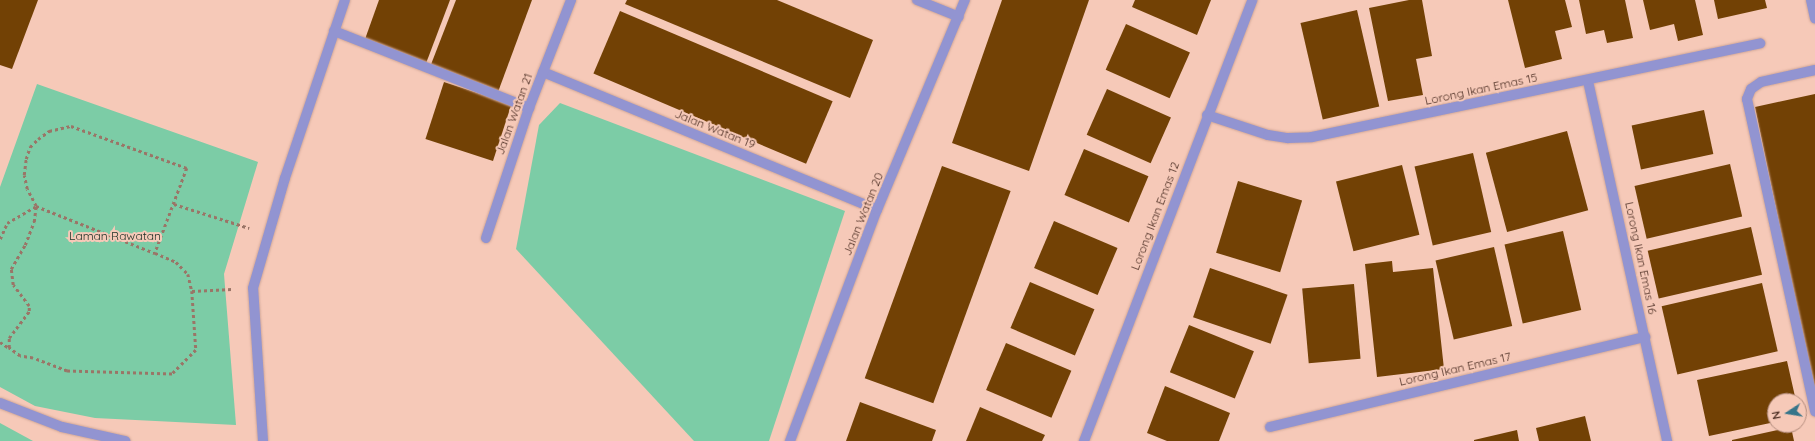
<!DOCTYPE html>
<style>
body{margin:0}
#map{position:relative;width:1815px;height:441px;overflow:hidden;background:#f6c9b8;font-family:Quicksand,sans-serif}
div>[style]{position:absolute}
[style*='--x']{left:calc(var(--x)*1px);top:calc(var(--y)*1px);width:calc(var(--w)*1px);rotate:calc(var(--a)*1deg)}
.green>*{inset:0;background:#7ccca6}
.building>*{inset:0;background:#724105;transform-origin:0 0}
.path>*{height:2.5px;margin-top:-1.25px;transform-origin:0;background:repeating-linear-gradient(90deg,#9a7567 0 3px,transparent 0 6px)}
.roads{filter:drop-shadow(0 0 1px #d1a798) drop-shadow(0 0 1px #d1a798)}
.lane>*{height:10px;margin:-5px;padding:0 5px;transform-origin:5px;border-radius:5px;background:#9294d1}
.street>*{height:10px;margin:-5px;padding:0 5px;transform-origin:5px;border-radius:5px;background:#9294d1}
span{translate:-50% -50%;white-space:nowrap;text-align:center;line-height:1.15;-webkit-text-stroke:4px #f6c9b8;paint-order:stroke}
.street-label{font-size:12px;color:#4e3025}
.park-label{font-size:12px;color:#1a2f25}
.north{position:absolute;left:1767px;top:393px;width:40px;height:40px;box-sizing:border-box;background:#f6c9b8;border:1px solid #b38c7d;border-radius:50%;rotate:258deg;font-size:11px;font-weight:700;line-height:16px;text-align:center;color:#4e3025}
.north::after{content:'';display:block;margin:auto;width:14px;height:18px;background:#36758a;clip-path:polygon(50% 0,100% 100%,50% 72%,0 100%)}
</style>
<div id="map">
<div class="green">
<i style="clip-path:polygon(37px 84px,258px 162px,224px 274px,236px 425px,95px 418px,35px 406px,0 387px,0 187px)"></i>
<i style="clip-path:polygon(560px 103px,845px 211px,769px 441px,694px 441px,516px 249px,539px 125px)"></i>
<i style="clip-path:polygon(0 423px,33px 441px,0 441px)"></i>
</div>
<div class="building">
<i style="clip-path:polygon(0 0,38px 0,12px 69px,0 65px)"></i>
<i style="clip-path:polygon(379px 0,450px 0,425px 66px,364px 42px)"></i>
<i style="clip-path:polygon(456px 0,532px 0,498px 92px,430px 67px)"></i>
<i style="clip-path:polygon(627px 0,777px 0,873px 40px,850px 98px,625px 4px)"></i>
<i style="clip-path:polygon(1002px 0,1089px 0,1029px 171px,952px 143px)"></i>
<i style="clip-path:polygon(1135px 0,1211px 0,1197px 35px,1132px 7px)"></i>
<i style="clip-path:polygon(1409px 0,1422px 0,1432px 56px,1416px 59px,1423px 95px,1388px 101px,1369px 8px)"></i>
<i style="clip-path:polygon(1508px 0,1565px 0,1572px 27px,1555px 31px,1562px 59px,1525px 68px)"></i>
<i style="clip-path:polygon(1579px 0,1625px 0,1633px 38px,1607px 43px,1604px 30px,1586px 34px)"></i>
<i style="clip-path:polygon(1643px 0,1695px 0,1703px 35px,1678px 41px,1674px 24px,1650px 30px)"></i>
<i style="clip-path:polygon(1714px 0,1765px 0,1767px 8px,1718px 19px)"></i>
<i style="left:1357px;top:10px;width:99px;height:58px;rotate:77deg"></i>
<i style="left:620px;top:11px;width:231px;height:68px;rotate:23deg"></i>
<i style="left:1126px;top:24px;width:70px;height:50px;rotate:24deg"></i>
<i style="left:444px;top:82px;width:71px;height:60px;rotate:18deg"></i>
<i style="left:1107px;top:89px;width:70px;height:50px;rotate:24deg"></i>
<i style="clip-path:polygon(1815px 94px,1815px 398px,1755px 107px)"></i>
<i style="left:1704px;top:110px;width:45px;height:74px;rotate:78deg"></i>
<i style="left:1567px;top:131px;width:82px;height:84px;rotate:75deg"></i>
<i style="left:1084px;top:149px;width:70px;height:50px;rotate:23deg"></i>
<i style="left:1473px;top:153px;width:81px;height:60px;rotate:77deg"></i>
<i style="left:1730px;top:164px;width:54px;height:98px;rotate:77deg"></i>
<i style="left:1402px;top:165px;width:72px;height:68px;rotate:76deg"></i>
<i style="left:942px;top:166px;width:73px;height:226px;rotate:20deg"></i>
<i style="left:1238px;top:181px;width:67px;height:75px;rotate:17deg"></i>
<i style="left:1054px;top:221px;width:69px;height:51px;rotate:23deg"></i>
<i style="left:1751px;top:227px;width:49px;height:106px;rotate:77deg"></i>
<i style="left:1563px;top:231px;width:81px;height:60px;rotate:77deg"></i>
<i style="left:1494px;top:247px;width:81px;height:60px;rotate:77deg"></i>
<i style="clip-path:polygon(1392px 261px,1393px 272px,1433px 268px,1444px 369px,1377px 377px,1365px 264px)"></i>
<i style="left:1210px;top:268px;width:82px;height:52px;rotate:19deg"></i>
<i style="left:1030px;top:282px;width:70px;height:50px;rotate:23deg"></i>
<i style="left:1762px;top:283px;width:70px;height:103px;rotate:77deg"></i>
<i style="left:1354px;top:284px;width:75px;height:52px;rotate:85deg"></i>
<i style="left:1189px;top:325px;width:70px;height:51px;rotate:22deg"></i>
<i style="left:1006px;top:343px;width:71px;height:51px;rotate:23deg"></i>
<i style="clip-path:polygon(1787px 361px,1796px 401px,1775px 401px,1775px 422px,1709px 436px,1697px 380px)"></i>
<i style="clip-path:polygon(1165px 386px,1230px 413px,1219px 441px,1167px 441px,1147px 433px)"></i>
<i style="clip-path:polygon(860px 402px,936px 430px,932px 441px,846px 441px)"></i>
<i style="clip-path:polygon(980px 407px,1045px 435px,1042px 441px,966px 441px)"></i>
<i style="clip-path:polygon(1585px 416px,1591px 441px,1539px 441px,1536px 428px)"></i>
<i style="clip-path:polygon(1791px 427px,1794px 441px,1732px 441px,1732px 440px)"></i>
<i style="clip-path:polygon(1517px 430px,1519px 441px,1474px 441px,1474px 440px)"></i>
</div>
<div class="path">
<i style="--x:71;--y:126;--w:123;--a:19.9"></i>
<i style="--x:187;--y:168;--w:91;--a:110.6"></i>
<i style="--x:155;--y:253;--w:23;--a:23"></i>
<i style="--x:176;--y:262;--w:17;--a:45"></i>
<i style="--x:188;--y:274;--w:17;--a:77"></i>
<i style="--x:192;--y:291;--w:59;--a:86.1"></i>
<i style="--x:196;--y:350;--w:34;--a:135"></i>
<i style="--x:172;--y:374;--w:105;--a:-178.4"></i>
<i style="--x:67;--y:371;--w:36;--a:-159"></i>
<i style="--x:33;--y:358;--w:13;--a:-171"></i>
<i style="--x:20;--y:356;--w:14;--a:-144"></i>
<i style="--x:9;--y:348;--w:10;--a:-90"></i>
<i style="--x:9;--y:338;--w:34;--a:-53"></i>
<i style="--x:29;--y:311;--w:5;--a:-90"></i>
<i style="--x:29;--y:306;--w:26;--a:-127"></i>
<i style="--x:13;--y:285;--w:16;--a:-97"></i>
<i style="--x:11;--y:269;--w:28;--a:-60"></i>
<i style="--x:25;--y:245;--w:25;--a:-69"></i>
<i style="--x:34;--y:222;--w:16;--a:-83"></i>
<i style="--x:36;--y:206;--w:19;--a:-118"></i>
<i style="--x:27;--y:189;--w:14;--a:-102"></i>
<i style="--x:24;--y:175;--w:16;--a:-83"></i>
<i style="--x:26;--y:159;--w:13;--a:-72"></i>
<i style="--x:30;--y:147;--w:11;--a:-45"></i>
<i style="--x:38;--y:139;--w:14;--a:-36"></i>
<i style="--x:49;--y:131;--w:23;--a:-13"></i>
<i style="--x:174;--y:204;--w:79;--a:17.7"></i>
<i style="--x:0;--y:239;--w:17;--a:-66"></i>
<i style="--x:7;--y:223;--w:34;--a:-30"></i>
<i style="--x:36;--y:206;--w:128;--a:21.6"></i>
<i style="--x:192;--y:291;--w:40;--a:-2.9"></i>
<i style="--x:0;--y:342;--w:11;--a:34"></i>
</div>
<div class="roads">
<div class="lane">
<i style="--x:1811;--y:0;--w:19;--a:78"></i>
<i style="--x:334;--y:31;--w:210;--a:21.5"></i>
<i style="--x:1815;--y:70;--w:55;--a:167.5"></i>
<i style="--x:1761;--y:82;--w:12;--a:145"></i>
<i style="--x:1751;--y:89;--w:11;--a:112"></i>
<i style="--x:1747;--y:99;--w:320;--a:77.7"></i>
</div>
<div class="street">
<i style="--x:917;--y:0;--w:45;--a:22"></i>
<i style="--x:543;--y:72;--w:361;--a:22.4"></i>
<i style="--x:1588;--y:81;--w:369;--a:77.6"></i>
<i style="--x:1207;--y:115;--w:64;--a:18.2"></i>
<i style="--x:1268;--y:135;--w:20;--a:9"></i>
<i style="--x:1288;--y:138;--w:24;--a:-2"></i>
<i style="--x:1312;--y:137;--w:458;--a:-11.8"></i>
<i style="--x:486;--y:238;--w:137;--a:-71.7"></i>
<i style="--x:529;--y:108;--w:116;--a:-68.7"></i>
<i style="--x:0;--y:403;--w:66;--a:21.2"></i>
<i style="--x:62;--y:427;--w:65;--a:12.5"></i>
<i style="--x:1270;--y:427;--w:386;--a:-13.5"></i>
<i style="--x:263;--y:441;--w:153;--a:-93.7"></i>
<i style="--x:253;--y:288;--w:115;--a:-73.8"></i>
<i style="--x:285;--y:178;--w:188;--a:-71.4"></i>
<i style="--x:790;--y:441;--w:247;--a:-69.4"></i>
<i style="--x:877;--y:210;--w:228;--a:-67.3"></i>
<i style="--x:1084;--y:441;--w:472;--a:-69.1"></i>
</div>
</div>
<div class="street-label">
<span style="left:1481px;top:89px;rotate:-12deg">Lorong Ikan Emas 15</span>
<span style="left:514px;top:114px;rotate:-70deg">Jalan Watan 21</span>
<span style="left:715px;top:129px;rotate:22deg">Jalan Watan 19</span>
<span style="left:863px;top:214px;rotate:-68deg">Jalan Watan 20</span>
<span style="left:1155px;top:216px;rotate:-69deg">Lorong Ikan Emas 12</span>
<span style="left:1641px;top:258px;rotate:78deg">Lorong Ikan Emas 16</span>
<span style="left:1455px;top:369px;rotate:-13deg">Lorong Ikan Emas 17</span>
</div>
<div class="park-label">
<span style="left:115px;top:236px">Laman Rawatan</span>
</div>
<div class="north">N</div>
</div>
